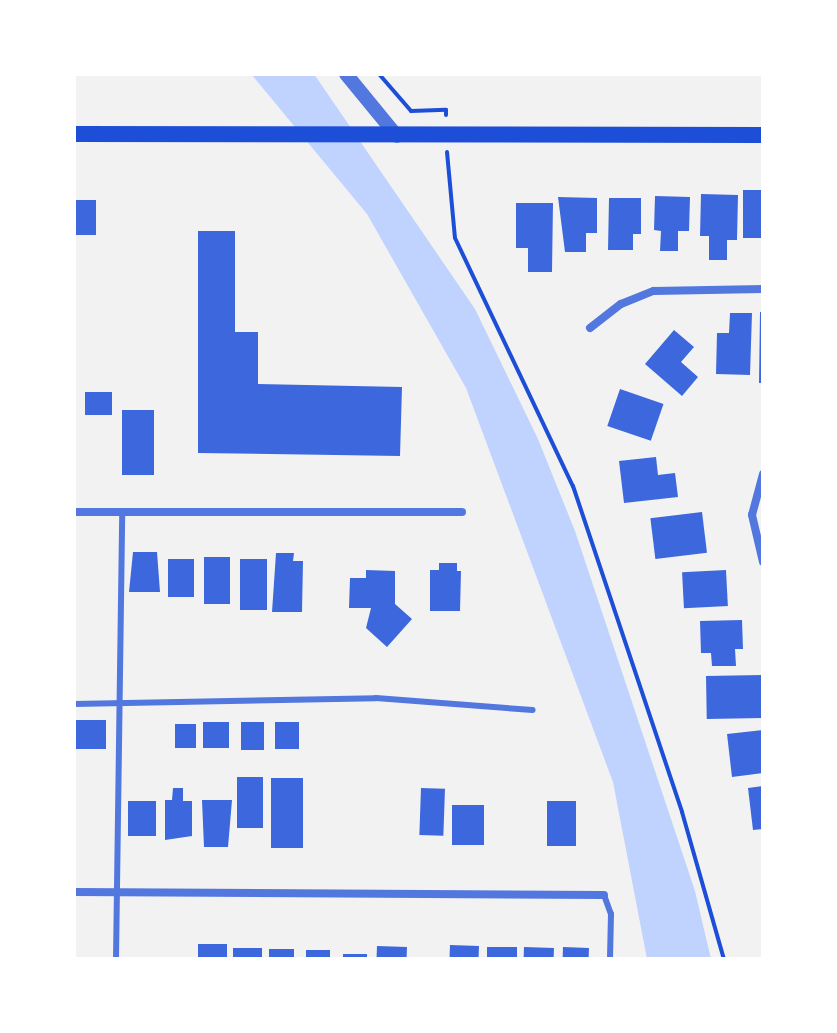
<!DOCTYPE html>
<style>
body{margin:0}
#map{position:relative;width:837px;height:1033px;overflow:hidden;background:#f2f2f2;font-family:Commissioner,sans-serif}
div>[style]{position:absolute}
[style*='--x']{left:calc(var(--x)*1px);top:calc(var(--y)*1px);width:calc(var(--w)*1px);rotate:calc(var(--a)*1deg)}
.water>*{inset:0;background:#bfd3fe}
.building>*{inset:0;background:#3d67dc;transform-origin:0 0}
.path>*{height:4px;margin:-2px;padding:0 2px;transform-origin:2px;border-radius:2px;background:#1d4ed8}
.service>*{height:6px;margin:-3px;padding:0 3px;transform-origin:3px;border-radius:3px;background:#5277de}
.minor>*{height:8px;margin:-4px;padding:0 4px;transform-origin:4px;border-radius:4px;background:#5277de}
.tertiary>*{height:14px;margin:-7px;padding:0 7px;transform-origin:7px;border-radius:7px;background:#5277de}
.secondary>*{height:16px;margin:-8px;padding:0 8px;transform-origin:8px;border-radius:8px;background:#1d4ed8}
span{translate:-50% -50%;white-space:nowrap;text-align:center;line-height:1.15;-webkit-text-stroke:7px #fff;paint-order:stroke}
.frame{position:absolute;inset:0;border:76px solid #fff;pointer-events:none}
</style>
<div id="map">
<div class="water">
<i style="clip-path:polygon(251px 74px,314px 74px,475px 309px,538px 439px,575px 531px,695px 891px,711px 959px,647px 959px,613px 782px,466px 388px,367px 214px)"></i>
</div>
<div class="building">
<i style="left:743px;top:190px;width:20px;height:48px"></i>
<i style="clip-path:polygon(701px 194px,738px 195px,737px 240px,727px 240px,727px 260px,709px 260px,709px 236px,700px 236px)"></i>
<i style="clip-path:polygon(655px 196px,690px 197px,689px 231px,678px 231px,678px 251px,660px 251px,661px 231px,654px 230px)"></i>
<i style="clip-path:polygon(558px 197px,597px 198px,597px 233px,586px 233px,586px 252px,565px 252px)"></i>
<i style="clip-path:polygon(609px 198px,641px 198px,641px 234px,633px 234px,633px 250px,608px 250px)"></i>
<i style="left:74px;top:200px;width:22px;height:35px"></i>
<i style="clip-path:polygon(516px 203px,553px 203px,552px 272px,528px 272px,528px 248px,516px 248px)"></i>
<i style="clip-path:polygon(198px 231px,235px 231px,235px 332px,258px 332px,258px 384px,402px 387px,400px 456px,198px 453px)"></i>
<i style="clip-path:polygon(760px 312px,763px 312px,763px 383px,759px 383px)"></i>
<i style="clip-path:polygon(730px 313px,752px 313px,750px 375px,716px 374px,717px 333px,729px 333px)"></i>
<i style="clip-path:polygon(674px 330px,694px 347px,681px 362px,698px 377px,682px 396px,645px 364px)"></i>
<i style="left:620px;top:389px;width:46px;height:39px;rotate:19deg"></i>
<i style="left:85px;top:392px;width:27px;height:23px"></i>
<i style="left:122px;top:410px;width:32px;height:65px"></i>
<i style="clip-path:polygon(656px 457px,658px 475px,675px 473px,678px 497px,624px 503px,619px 461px)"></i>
<i style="left:702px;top:512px;width:41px;height:52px;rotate:83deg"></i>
<i style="clip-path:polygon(133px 552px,157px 552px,160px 592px,129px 592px)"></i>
<i style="clip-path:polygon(276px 553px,294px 553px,293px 561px,303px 561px,302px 612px,272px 612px)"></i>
<i style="left:204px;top:557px;width:26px;height:47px"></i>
<i style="left:168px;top:559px;width:26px;height:38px"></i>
<i style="left:240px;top:559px;width:27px;height:51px"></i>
<i style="clip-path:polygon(439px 563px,457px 563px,457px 571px,461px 571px,460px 611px,430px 611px,430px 570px,439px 570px)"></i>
<i style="clip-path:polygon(366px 570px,395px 571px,395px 604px,412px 619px,387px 647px,366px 628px,371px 608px,349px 608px,350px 578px,366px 578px)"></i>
<i style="left:726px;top:570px;width:36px;height:44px;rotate:87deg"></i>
<i style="clip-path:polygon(742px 620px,743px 649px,735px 649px,736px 666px,712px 666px,711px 653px,701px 653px,700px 621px)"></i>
<i style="left:762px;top:675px;width:43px;height:56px;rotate:89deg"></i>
<i style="left:74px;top:720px;width:32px;height:29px"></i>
<i style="left:203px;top:722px;width:26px;height:26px"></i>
<i style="left:241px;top:722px;width:23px;height:28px"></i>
<i style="left:275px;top:722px;width:24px;height:27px"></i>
<i style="left:175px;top:724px;width:21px;height:24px"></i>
<i style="clip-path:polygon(763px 730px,763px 773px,732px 777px,727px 734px)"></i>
<i style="left:237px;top:777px;width:26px;height:51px"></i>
<i style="left:271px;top:778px;width:32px;height:70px"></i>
<i style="clip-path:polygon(763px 786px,763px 829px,753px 830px,748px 788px)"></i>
<i style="clip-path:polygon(173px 788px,183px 788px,183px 801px,192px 801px,192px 836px,165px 840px,165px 800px,172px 800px)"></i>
<i style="left:421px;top:788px;width:24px;height:47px;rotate:2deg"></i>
<i style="clip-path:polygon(202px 800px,232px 800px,228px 847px,204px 847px)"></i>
<i style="left:128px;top:801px;width:28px;height:35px"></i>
<i style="left:547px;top:801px;width:29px;height:45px"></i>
<i style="left:452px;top:805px;width:32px;height:40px"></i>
<i style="left:198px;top:944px;width:29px;height:15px"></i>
<i style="left:450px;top:945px;width:29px;height:14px;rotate:2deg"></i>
<i style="left:377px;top:946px;width:30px;height:13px;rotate:2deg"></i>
<i style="left:487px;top:947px;width:30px;height:12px"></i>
<i style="left:524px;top:947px;width:30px;height:12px;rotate:2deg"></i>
<i style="left:563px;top:947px;width:26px;height:12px;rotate:2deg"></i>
<i style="left:233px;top:948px;width:29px;height:11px"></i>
<i style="left:269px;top:949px;width:25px;height:10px"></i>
<i style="left:306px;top:950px;width:24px;height:9px"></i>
<i style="left:343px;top:954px;width:24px;height:5px"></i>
</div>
<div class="path">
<i style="--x:379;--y:74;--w:49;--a:49.1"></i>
<i style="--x:411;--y:111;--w:35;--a:-2"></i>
<i style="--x:446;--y:110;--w:5;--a:90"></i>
<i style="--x:447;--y:152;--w:86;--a:84.7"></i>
<i style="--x:455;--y:238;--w:275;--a:64.6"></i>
<i style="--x:573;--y:486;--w:344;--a:71.5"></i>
<i style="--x:682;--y:812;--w:153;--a:74.1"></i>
</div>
<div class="service">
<i style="--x:74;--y:704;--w:302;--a:-1.1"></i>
<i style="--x:376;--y:698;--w:157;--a:4.4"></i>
<i style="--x:604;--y:895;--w:20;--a:70"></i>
<i style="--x:611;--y:914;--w:45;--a:91.3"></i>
<i style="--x:116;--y:959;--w:447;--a:-89.2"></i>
</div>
<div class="minor">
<i style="--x:590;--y:328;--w:39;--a:-38"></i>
<i style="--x:621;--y:304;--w:35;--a:-22"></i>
<i style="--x:654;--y:291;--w:109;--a:-1.1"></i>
<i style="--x:763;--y:474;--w:42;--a:105"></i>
<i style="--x:752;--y:515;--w:48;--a:76.8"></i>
<i style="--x:74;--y:512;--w:388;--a:0"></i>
<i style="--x:74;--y:892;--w:530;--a:0.32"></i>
</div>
<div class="tertiary">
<i style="--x:346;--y:74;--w:80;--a:50.6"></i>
</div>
<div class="secondary">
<i style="--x:74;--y:134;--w:689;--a:0.08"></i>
</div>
<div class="frame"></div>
</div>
